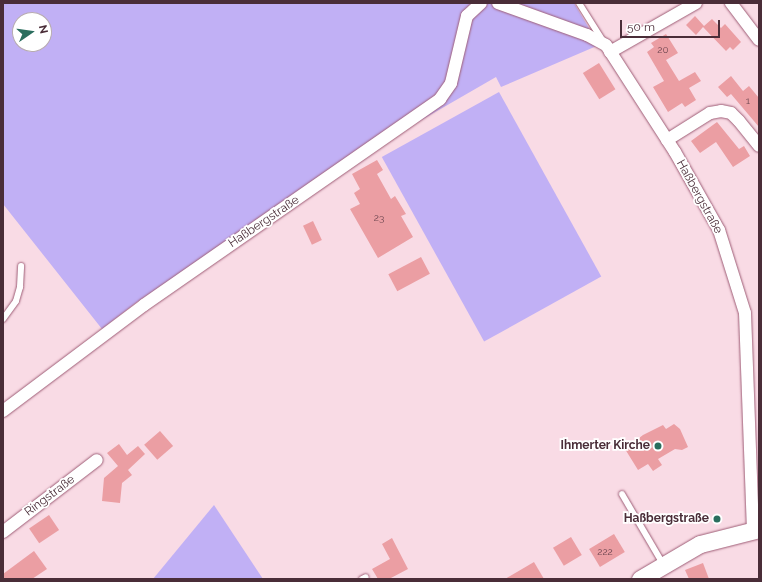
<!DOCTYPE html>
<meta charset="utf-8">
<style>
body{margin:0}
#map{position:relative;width:762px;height:582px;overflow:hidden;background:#f9dbe5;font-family:Raleway,sans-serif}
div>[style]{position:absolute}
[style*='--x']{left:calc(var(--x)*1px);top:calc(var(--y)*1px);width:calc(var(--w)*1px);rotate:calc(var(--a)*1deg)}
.green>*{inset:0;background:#c1b0f5;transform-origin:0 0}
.building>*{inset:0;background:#eb9ea3;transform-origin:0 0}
.roads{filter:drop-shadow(0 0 1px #9e5d76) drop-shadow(0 0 1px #9e5d76)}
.lane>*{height:6px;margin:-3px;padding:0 3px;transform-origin:3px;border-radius:3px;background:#fff}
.street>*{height:12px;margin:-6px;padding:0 6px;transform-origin:6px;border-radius:6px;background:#fff}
.secondary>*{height:17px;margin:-8.5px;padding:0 8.5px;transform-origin:8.5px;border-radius:8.5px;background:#fff}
.dots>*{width:11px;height:11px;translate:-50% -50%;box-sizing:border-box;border:2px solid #fff;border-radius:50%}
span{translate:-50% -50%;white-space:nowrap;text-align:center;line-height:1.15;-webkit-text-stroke:3.5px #fff;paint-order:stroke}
.number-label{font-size:10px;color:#724953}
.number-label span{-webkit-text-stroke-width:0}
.street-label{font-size:12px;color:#4a2d38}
.poi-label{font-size:12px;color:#4a2d38;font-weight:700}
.right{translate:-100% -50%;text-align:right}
.frame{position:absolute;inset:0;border:4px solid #4a2d38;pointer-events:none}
.north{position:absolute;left:12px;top:12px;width:40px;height:40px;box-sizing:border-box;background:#fff;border:1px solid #b7abaf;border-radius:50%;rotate:77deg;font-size:11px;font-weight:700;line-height:16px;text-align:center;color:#4a2d38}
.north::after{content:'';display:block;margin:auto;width:14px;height:18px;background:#2b6e5e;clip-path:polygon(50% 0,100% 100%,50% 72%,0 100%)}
.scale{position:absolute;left:620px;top:20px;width:100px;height:18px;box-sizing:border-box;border:2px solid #4a2d38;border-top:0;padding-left:5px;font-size:12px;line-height:14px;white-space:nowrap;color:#4a2d38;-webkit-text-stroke:3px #fff;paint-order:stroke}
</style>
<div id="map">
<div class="green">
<i style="clip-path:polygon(evenodd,3px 3px,574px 3px,599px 45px,501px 87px,496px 77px,418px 122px,408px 120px,317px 183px,137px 302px,102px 329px,3px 204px,3px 3px,20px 20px,44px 20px,44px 44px,20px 44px,20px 20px)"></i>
<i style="left:499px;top:92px;width:211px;height:134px;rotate:61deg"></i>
<i style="clip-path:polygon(214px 505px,263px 579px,153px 579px)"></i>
</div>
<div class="building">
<i style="clip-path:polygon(695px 16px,704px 26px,712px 19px,721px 28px,725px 24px,741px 42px,733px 50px,730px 47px,726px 51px,703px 27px,696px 35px,686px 25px)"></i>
<i style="clip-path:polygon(666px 34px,678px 53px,666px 60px,679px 81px,695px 72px,701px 81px,689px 88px,696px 100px,685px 107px,682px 103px,668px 112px,653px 87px,664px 81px,647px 52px,654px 47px,651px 43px)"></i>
<i style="left:599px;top:63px;width:31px;height:19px;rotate:58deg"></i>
<i style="clip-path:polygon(731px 76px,743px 91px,749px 86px,759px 98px,759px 127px,731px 94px,727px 97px,718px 87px)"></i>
<i style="clip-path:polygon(717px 122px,739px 149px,744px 146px,750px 156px,733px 167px,716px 142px,700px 153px,691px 141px)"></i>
<i style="clip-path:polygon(377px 160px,383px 170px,377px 174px,391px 199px,395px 196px,406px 214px,401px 216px,413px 237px,378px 258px,350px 209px,360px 204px,354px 193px,360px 189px,352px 174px)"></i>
<i style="left:313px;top:221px;width:21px;height:11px;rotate:65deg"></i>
<i style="left:421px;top:257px;width:19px;height:37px;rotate:62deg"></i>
<i style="clip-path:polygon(674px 424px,680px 429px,688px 447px,682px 450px,675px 449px,658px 459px,662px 465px,653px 471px,648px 464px,638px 470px,625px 449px,643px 435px,663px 425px,666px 429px)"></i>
<i style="left:160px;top:431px;width:20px;height:21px;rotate:49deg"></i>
<i style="clip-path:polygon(119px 444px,127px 455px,138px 446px,145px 454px,128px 470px,132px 475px,122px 483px,120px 503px,102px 501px,104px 478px,118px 466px,107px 453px)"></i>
<i style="left:49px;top:515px;width:18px;height:24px;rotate:56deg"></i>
<i style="left:614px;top:534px;width:21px;height:29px;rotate:59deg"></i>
<i style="left:571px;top:537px;width:21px;height:21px;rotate:59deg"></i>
<i style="clip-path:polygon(392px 538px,408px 569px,389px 579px,378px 579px,372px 569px,390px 559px,382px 544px)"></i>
<i style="clip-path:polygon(34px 551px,47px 569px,32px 579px,3px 579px,3px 574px)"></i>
<i style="clip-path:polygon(534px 562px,544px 579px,505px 579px)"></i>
<i style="clip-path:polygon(703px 563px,709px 579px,689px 579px,685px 570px)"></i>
</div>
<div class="roads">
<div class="lane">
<i style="--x:579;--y:3;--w:45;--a:57.7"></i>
<i style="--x:3;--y:319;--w:22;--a:-54"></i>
<i style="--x:16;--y:301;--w:15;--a:-74"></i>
<i style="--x:20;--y:287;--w:21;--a:-87"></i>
<i style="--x:622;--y:494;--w:81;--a:59.6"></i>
<i style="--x:362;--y:579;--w:4;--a:-27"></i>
</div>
<div class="street">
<i style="--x:498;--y:3;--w:95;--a:19.8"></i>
<i style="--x:587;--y:35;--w:21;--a:28"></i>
<i style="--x:606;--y:45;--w:127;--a:57.2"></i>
<i style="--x:675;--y:152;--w:90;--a:60.6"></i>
<i style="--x:719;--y:230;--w:87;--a:72.6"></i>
<i style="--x:745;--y:313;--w:216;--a:87.9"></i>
<i style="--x:731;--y:3;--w:46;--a:52.9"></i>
<i style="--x:610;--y:52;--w:99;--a:-29.7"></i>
<i style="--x:667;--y:140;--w:51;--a:-32.1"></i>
<i style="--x:710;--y:113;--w:11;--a:-10"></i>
<i style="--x:721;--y:111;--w:10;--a:11"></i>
<i style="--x:731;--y:113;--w:11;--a:45"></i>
<i style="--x:739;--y:121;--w:32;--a:51"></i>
<i style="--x:3;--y:411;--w:176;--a:-36.9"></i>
<i style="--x:144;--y:305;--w:361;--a:-34.8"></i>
<i style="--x:440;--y:99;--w:19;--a:-55"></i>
<i style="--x:451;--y:83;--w:69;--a:-76.6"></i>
<i style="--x:467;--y:16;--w:19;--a:-43"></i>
<i style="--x:3;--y:532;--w:118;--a:-37.5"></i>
</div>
<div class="secondary">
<i style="--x:640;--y:579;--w:69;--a:-30.3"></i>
<i style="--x:700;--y:544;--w:61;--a:-14.3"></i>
</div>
</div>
<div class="dots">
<i style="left:658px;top:446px;background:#2b6e5e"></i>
<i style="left:717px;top:519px;background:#2b6e5e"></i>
</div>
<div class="number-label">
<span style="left:663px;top:50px">20</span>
<span style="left:748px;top:101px">1</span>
<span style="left:379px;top:218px">23</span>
<span style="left:605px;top:552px">222</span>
</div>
<div class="street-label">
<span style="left:699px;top:197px;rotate:61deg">Haßbergstraße</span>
<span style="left:264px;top:222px;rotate:-34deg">Haßbergstraße</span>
<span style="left:50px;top:496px;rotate:-37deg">Ringstraße</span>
</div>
<div class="poi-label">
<span class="right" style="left:650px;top:446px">Ihmerter Kirche</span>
<span class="right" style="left:709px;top:519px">Haßbergstraße</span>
</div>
<div class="frame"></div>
<div class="north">N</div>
<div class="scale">50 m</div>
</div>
